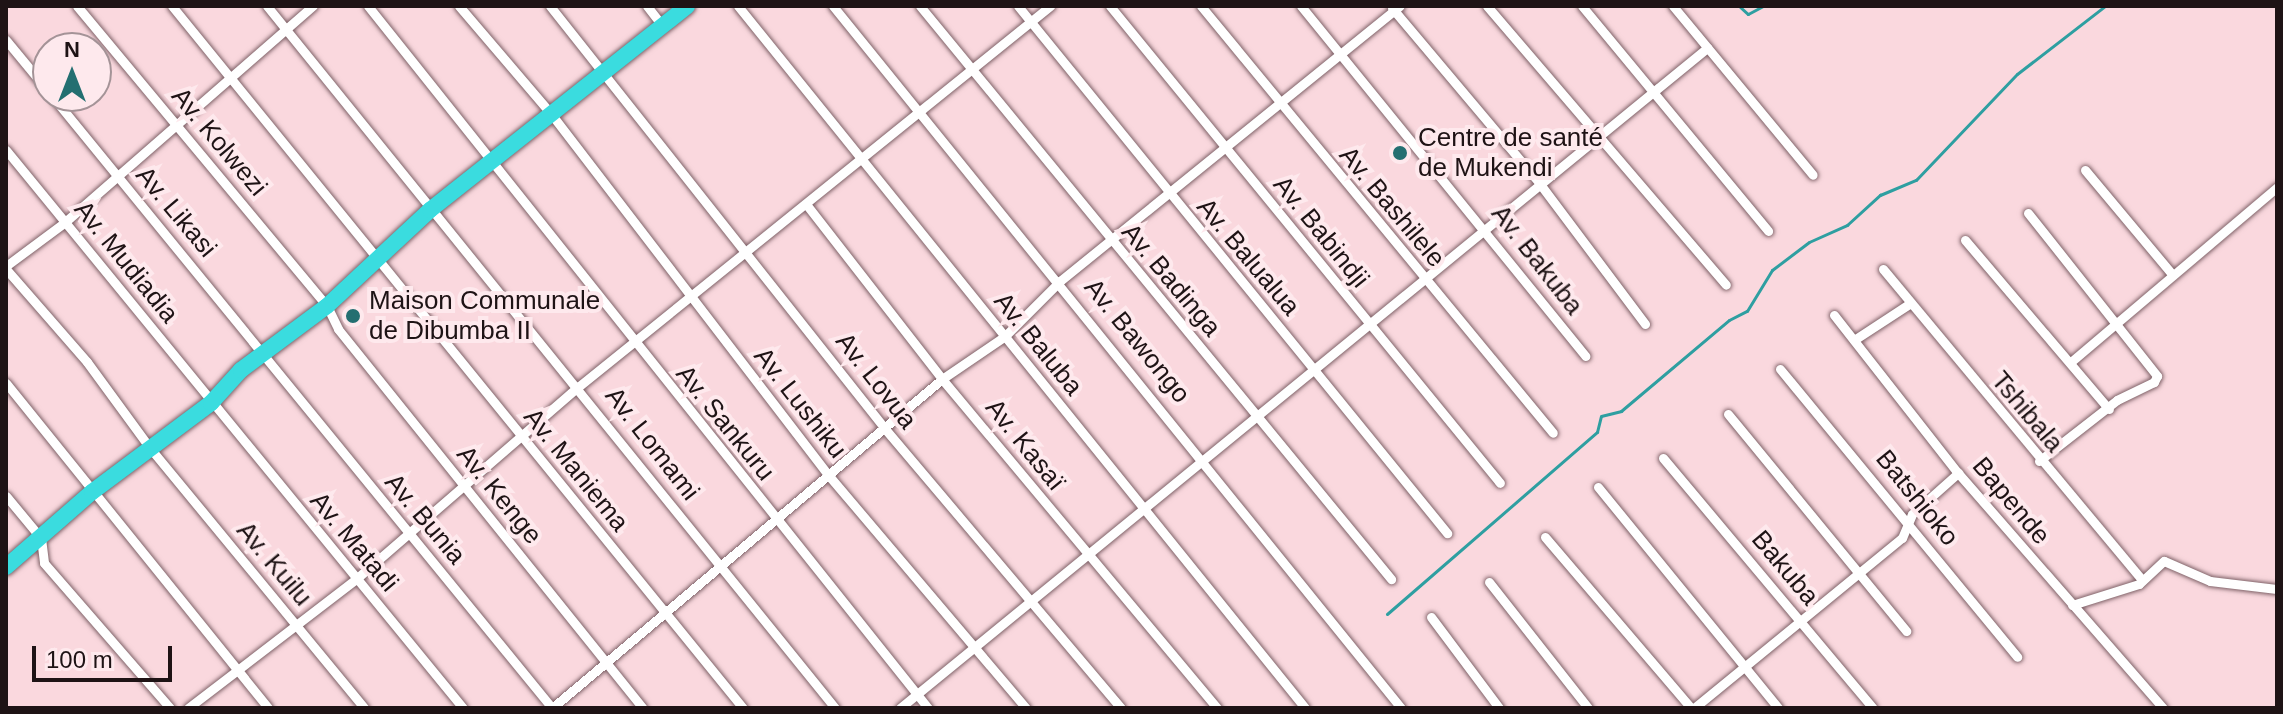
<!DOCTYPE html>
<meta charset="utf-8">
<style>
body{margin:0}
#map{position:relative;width:2283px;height:714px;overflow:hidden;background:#fad8de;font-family:Arial,sans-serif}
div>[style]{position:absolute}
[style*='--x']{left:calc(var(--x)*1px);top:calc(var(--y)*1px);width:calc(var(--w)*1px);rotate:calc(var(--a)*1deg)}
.stream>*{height:3px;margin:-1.5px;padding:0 1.5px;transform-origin:1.5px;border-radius:1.5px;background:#2e9fa1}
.roads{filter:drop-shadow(0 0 2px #7f6268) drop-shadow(0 0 2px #7f6268)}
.street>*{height:9px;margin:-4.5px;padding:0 4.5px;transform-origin:4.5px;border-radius:4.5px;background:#fff}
.highway>*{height:16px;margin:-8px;padding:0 8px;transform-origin:8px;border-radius:8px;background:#3adcdf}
.dots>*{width:22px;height:22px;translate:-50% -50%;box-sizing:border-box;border:4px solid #fee9ed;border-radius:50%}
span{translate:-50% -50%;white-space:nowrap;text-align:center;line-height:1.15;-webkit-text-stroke:8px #fee9ed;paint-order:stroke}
.poi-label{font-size:26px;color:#1e1315}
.left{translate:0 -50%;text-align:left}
.street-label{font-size:26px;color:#1e1315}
.frame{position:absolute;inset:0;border:8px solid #1e1315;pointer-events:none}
.north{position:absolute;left:32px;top:32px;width:80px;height:80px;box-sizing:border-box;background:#fee9ed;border:2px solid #a49397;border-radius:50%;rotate:0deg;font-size:22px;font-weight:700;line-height:32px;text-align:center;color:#1e1315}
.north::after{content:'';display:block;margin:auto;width:28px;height:36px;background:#246f71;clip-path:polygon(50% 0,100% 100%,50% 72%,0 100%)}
.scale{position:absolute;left:32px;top:646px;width:140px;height:36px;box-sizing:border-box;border:4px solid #1e1315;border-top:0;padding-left:10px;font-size:24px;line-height:28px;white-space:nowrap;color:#1e1315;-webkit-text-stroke:6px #fee9ed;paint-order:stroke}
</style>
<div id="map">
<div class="stream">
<i style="--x:1739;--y:6;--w:12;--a:42"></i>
<i style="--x:1748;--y:14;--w:17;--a:-28"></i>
<i style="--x:1387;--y:614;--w:278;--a:-40.9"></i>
<i style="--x:1597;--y:432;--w:16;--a:-76"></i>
<i style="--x:1601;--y:416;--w:21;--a:-14"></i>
<i style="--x:1621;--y:411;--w:141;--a:-40.1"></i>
<i style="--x:1729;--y:320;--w:20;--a:-27"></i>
<i style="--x:1747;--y:311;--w:48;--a:-58.6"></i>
<i style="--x:1772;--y:270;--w:46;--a:-37.1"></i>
<i style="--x:1809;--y:242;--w:42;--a:-24.1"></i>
<i style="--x:1847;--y:225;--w:45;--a:-42.3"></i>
<i style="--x:1880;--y:195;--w:39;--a:-23"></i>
<i style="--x:1916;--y:180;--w:146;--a:-46.4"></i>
<i style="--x:2017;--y:74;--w:111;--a:-37.7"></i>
</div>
<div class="roads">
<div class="street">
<i style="--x:77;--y:6;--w:391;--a:50.2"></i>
<i style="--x:327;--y:306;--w:25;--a:64"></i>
<i style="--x:338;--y:329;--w:486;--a:51.2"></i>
<i style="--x:172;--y:6;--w:905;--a:50.88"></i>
<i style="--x:267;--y:6;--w:903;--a:51.02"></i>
<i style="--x:368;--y:6;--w:898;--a:51.42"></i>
<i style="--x:459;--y:6;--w:143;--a:49.5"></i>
<i style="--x:552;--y:115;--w:456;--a:52.5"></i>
<i style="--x:830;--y:477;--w:303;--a:49.7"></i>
<i style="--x:550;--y:6;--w:541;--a:51.6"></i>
<i style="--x:886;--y:430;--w:364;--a:49.8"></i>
<i style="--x:647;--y:6;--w:24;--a:52"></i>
<i style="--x:738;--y:6;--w:902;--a:51.07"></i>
<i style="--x:833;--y:6;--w:903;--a:51.02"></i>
<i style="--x:920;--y:6;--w:742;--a:50.58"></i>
<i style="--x:1018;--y:6;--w:680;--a:50.85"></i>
<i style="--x:1110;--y:6;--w:616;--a:50.73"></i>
<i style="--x:1201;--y:6;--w:553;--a:50.5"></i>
<i style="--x:1301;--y:6;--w:451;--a:50.9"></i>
<i style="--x:1487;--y:6;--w:367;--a:49.4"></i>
<i style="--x:1582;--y:6;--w:292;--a:50.4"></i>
<i style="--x:1673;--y:6;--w:219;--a:50.4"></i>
<i style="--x:1392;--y:8;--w:230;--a:49.9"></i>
<i style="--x:1540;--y:184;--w:175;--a:53.1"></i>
<i style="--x:6;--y:40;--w:66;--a:50.5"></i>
<i style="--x:52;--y:96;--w:790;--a:50.75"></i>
<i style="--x:6;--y:150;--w:721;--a:50.68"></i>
<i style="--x:2085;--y:170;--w:136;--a:50.1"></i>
<i style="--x:806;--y:204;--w:222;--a:52.1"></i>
<i style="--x:942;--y:379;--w:429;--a:50.1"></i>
<i style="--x:2028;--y:213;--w:208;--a:51.6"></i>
<i style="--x:2157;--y:376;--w:7;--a:117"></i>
<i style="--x:2154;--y:382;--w:41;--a:154.1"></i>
<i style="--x:2117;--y:400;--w:99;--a:142"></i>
<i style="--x:1965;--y:240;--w:222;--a:49.6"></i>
<i style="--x:6;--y:266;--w:74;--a:-36.7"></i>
<i style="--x:65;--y:222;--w:329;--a:-41.1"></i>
<i style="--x:6;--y:269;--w:123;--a:48.9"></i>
<i style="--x:87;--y:362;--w:107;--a:53.8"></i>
<i style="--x:150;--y:448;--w:337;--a:50.5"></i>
<i style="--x:1883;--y:269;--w:405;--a:50.2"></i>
<i style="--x:1834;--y:315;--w:201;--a:51.9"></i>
<i style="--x:1958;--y:473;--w:312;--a:48.9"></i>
<i style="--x:1854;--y:340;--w:66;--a:-33.2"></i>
<i style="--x:2072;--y:361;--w:269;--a:-40.3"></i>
<i style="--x:1780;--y:369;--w:373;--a:50.5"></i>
<i style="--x:6;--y:383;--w:417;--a:51.1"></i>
<i style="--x:1728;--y:414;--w:281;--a:50.6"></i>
<i style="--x:1663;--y:458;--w:326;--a:50"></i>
<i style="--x:1598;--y:487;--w:285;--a:50.8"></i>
<i style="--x:6;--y:496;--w:55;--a:50.2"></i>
<i style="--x:41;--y:538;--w:25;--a:83"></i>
<i style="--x:44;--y:563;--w:192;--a:49"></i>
<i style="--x:1545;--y:537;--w:225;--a:49.5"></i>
<i style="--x:1489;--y:582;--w:160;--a:51.8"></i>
<i style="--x:2072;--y:605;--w:70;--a:-17.4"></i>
<i style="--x:2139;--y:584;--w:34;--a:-43"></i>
<i style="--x:2164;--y:561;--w:50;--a:23.5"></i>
<i style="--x:2210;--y:581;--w:67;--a:6.8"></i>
<i style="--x:1431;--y:617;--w:114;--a:53.2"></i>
<i style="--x:188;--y:708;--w:212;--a:-37.5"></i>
<i style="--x:356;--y:579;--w:294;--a:-40.9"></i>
<i style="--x:578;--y:387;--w:607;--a:-38.91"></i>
<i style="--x:552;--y:708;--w:510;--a:-40.15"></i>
<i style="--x:942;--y:379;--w:76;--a:-34.3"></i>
<i style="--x:1005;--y:336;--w:78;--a:-45"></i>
<i style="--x:1060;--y:281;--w:437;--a:-39"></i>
<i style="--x:900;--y:708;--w:1043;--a:-39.28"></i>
<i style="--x:1694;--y:708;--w:269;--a:-39.3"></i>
<i style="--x:1902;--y:538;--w:26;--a:-67"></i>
<i style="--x:1912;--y:514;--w:62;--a:-41.7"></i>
</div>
<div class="highway">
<i style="--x:6;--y:567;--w:114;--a:-41.1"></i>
<i style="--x:92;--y:492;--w:149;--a:-36.8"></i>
<i style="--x:211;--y:403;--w:45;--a:-47.7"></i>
<i style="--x:241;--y:370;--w:107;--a:-36.7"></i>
<i style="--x:327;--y:306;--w:141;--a:-43"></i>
<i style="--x:430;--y:210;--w:328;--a:-38.4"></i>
</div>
</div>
<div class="dots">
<i style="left:1400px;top:153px;background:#246f71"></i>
<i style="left:353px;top:316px;background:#246f71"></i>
</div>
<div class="poi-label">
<span class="left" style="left:1418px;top:153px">Centre de santé<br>de Mukendi</span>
<span class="left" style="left:369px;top:316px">Maison Communale<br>de Dibumba II</span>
</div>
<div class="street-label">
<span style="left:219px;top:142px;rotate:50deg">Av. Kolwezi</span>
<span style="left:1392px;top:207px;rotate:50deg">Av. Bashilele</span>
<span style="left:176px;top:212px;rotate:50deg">Av. Likasi</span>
<span style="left:1321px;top:232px;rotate:51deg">Av. Babindji</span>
<span style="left:1248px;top:257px;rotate:50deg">Av. Balualua</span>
<span style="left:1537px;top:260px;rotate:52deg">Av. Bakuba</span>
<span style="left:126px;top:262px;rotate:51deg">Av. Mudiadia</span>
<span style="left:1171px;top:280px;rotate:50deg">Av. Badinga</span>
<span style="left:1137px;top:341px;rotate:51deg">Av. Bawongo</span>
<span style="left:1038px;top:344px;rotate:51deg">Av. Baluba</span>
<span style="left:876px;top:381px;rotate:52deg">Av. Lovua</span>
<span style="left:800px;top:403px;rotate:52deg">Av. Lushiku</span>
<span style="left:2027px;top:412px;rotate:50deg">Tshibala</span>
<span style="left:725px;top:423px;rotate:51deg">Av. Sankuru</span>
<span style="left:652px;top:444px;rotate:52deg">Av. Lomami</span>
<span style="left:1025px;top:445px;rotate:51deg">Av. Kasaï</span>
<span style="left:576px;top:470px;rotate:51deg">Av. Maniema</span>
<span style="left:499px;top:495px;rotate:51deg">Av. Kenge</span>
<span style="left:1917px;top:498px;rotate:51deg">Batshioko</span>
<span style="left:2011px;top:501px;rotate:50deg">Bapende</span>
<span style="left:425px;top:519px;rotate:50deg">Av. Bunia</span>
<span style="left:354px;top:542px;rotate:50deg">Av. Matadi</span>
<span style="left:274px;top:564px;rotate:50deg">Av. Kuilu</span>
<span style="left:1785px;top:568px;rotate:50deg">Bakuba</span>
</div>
<div class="frame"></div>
<div class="north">N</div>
<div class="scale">100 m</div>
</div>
